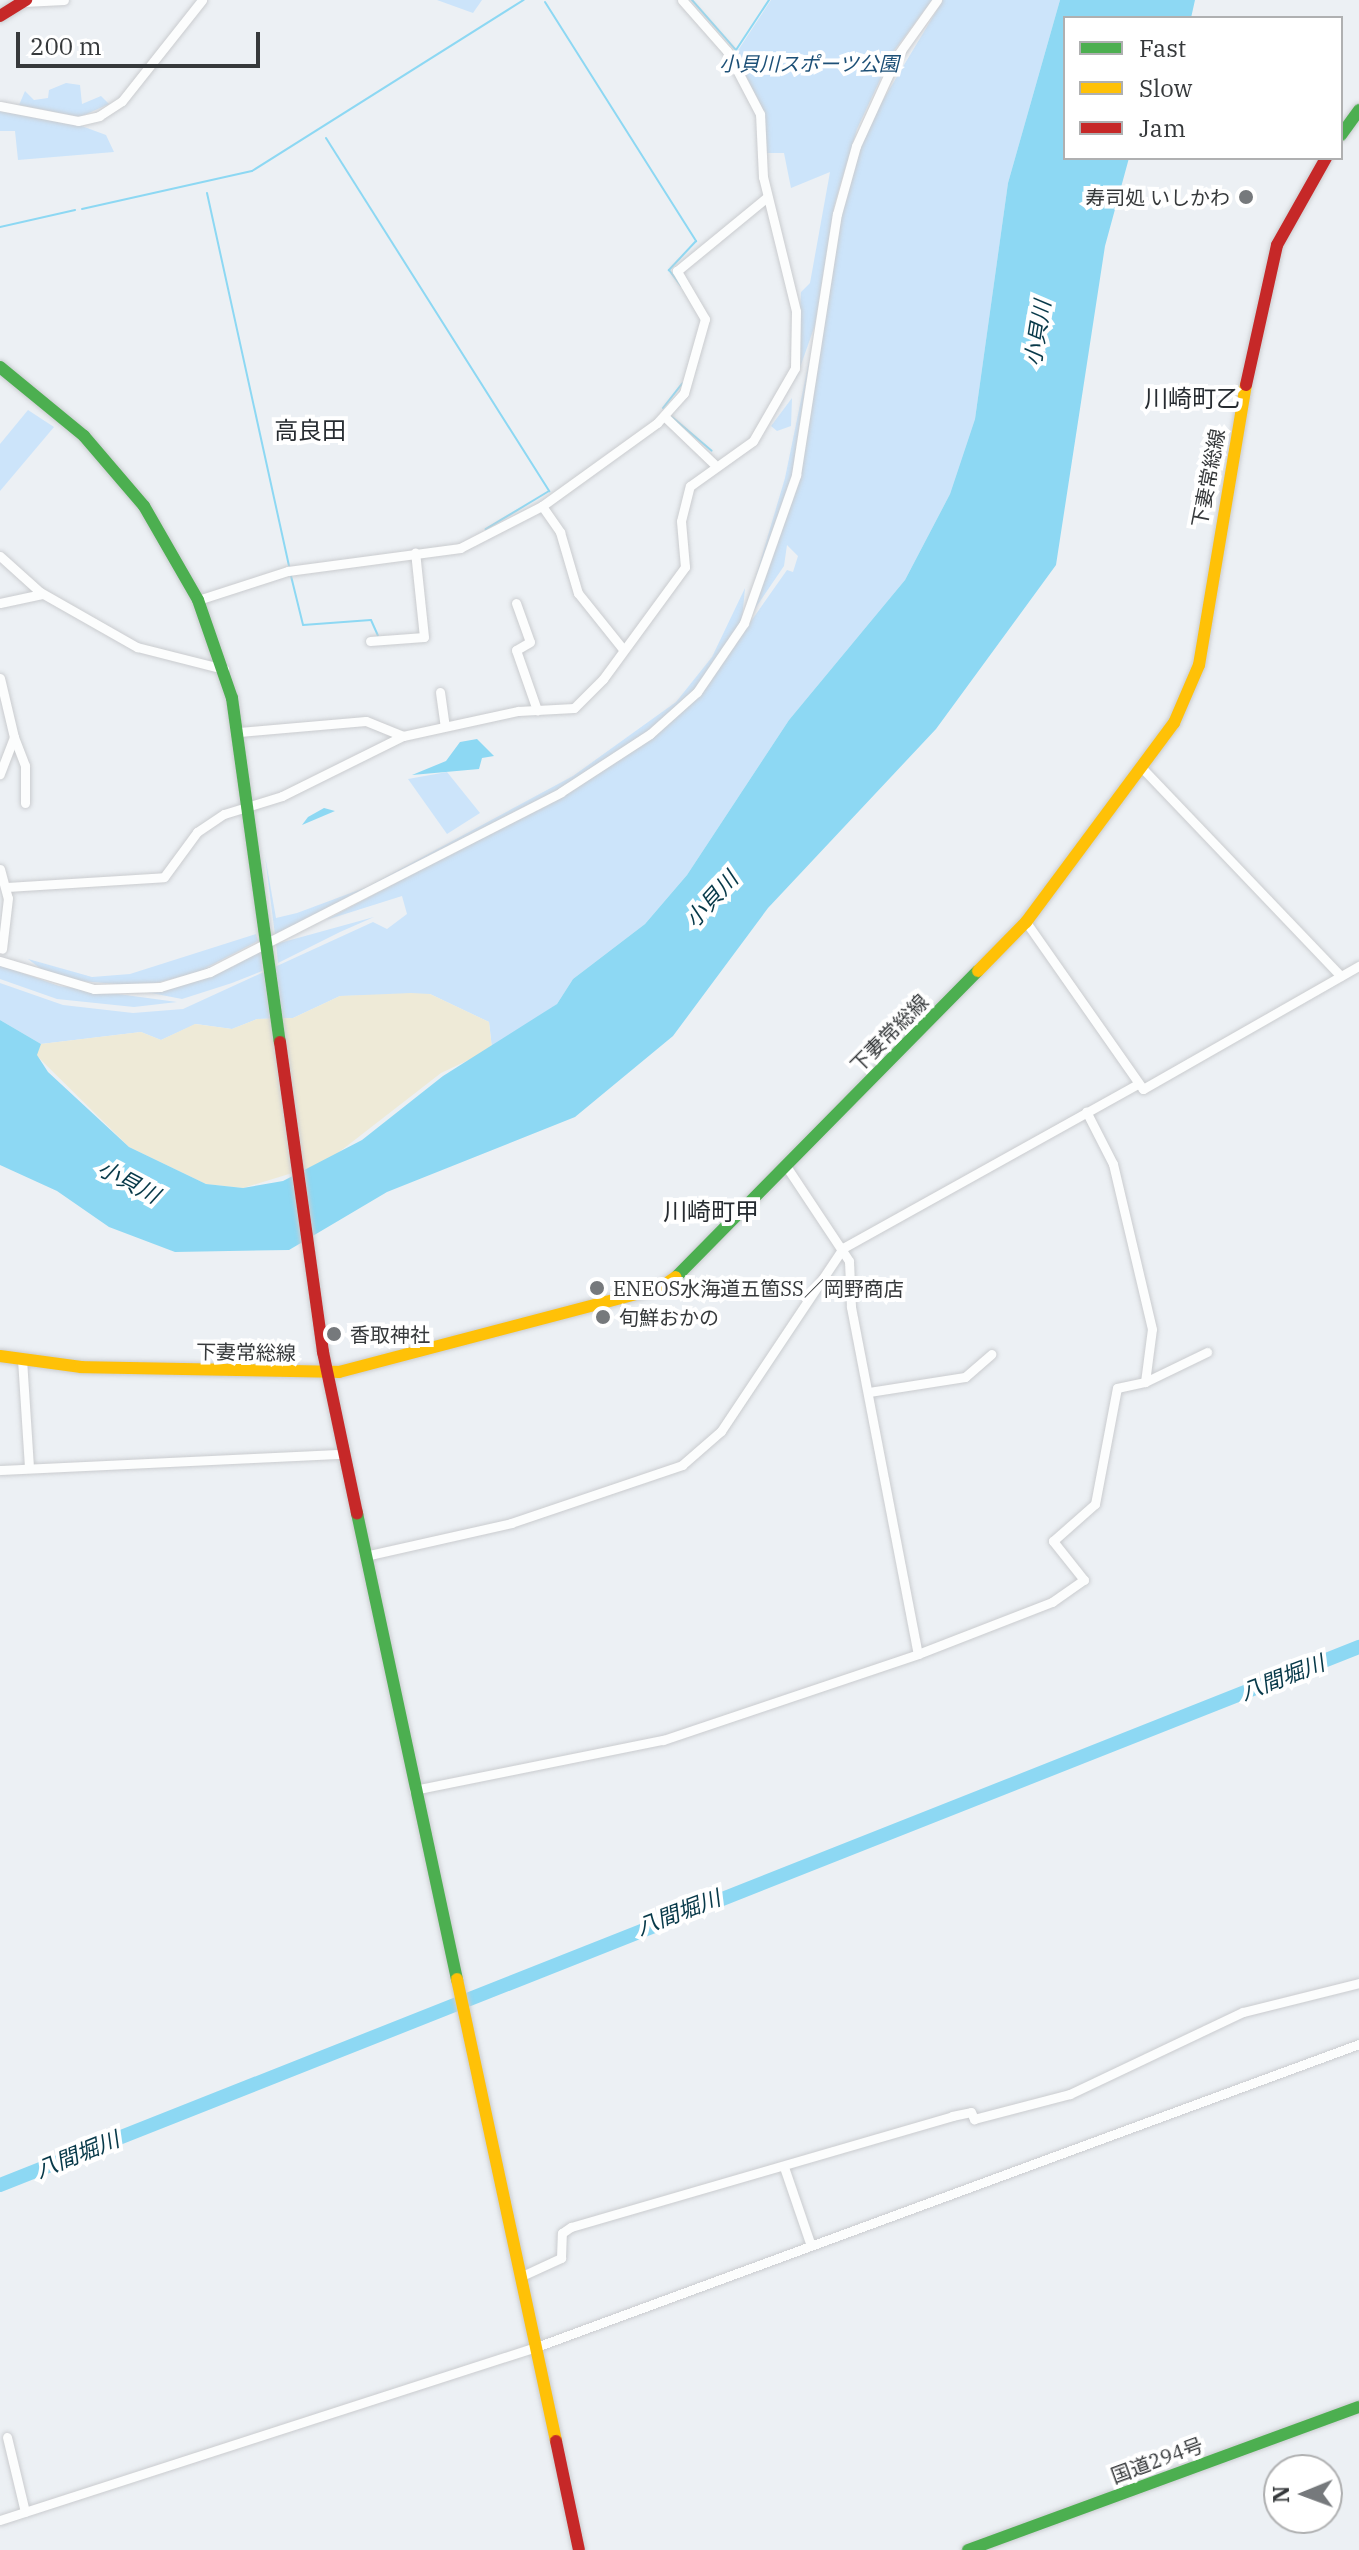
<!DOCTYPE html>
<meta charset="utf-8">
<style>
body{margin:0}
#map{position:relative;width:1359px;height:2550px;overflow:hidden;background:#ecf0f4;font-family:"IBM Plex Serif","Noto Sans JP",serif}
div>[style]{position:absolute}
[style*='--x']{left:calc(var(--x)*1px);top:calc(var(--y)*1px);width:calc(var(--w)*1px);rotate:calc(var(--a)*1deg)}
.green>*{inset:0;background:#cce4fa}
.sand>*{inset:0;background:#eeead7}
.water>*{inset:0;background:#8dd8f3}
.stream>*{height:2px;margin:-1px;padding:0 1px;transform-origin:1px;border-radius:1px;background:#8dd8f3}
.river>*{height:14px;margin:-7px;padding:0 7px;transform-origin:7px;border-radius:7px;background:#8dd8f3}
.roads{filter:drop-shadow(0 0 2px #cacccf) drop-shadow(0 0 2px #cacccf)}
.street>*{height:9px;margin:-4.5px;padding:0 4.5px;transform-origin:4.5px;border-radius:4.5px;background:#fcfdfd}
.fast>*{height:12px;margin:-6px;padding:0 6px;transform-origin:6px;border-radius:6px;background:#4caf50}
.slow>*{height:12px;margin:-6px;padding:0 6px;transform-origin:6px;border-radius:6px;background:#ffc107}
.jam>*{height:12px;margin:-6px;padding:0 6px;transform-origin:6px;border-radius:6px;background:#c62828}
.dots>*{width:22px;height:22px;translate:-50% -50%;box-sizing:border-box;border:4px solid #fff;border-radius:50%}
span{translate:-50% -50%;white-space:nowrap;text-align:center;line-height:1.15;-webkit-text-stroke:8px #fff;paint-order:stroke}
.park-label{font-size:20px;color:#1d5077;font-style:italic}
.poi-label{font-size:20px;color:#36393b}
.right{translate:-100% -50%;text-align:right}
.left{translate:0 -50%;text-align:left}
.street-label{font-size:20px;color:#36393b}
.water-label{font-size:22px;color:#073949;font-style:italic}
.quarter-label{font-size:24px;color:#272c31}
.legend{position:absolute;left:1063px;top:16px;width:280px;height:144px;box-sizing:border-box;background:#fff;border:2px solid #afb0b1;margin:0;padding:10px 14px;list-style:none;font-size:24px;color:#36393b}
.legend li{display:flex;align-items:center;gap:16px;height:40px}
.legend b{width:40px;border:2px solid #afb0b1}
.north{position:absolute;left:1263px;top:2454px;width:80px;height:80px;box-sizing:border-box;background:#fff;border:2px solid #afb0b1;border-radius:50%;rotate:269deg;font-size:22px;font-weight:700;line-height:32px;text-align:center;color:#36393b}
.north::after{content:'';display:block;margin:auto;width:28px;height:36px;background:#76797c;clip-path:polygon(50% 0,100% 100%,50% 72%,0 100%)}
.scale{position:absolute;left:16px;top:32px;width:244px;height:36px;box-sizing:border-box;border:4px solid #36393b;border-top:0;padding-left:10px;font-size:24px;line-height:28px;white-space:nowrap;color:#36393b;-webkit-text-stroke:6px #fff;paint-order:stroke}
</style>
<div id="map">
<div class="green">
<i style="clip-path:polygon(437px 0,482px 0,473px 13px)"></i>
<i style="clip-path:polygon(771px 0,932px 0,893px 52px,857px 129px,834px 206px,815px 325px,796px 379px,801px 292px,810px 283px,830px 172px,791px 188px,784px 153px,767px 153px,764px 111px,735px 55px)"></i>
<i style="clip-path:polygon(943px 0,1060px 0,1008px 183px,975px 419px,950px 494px,905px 580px,789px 720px,687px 875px,645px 924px,573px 979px,557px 1004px,492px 1049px,489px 1022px,430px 994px,340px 996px,293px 1018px,257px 1019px,232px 1029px,196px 1024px,161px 1040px,141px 1032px,41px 1044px,0 1020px,0 983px,63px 1005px,133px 1013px,183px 1009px,373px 922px,387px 929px,407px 914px,402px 896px,326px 920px,548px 802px,701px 692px,787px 570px,793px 572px,798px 556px,787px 545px,784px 566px,752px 613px,806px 441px,843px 207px,865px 130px)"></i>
<i style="clip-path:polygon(66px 83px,80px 85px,82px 104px,101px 96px,109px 104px,80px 117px,19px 105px,25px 91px,34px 100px,48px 98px,49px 90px)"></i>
<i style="clip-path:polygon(0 111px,79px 125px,106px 135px,114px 152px,18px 160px,15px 131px,0 131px)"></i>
<i style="clip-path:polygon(810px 356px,792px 475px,745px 613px,785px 478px)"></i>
<i style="clip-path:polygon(792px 398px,791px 426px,777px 431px,771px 426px)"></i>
<i style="clip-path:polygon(28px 410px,54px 427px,0 491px,0 444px)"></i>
<i style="clip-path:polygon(745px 588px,742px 620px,698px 686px,649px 732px,576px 781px,275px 935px,265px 856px,276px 918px,297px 913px,367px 887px,573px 776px,676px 702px,712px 657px)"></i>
<i style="clip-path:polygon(447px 772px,480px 813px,447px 834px,408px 779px)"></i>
<i style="clip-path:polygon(374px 917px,340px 932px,278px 963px,276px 944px)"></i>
<i style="clip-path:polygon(256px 934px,258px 941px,196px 973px,143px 986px,54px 979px,28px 959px,92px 977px,130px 974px)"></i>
<i style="clip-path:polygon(261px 949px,262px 971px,232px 983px,182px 999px,141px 991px)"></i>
<i style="clip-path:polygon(0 965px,59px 986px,177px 1002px,134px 1007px,57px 999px,0 979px)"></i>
</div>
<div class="sand">
<i style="clip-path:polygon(411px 993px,430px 994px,489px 1022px,492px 1049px,441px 1073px,325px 1163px,243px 1188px,206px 1184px,129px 1147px,36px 1055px,41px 1044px,141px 1032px,161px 1040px,195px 1024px,232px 1029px,257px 1019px,293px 1018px,340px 996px)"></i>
</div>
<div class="water">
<i style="clip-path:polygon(1060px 0,1195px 0,1191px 18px,1065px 18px,1065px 158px,1129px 158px,1105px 246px,1056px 565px,936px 729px,768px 908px,673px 1036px,575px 1117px,387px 1192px,289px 1250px,175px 1252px,109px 1227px,57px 1191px,0 1165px,0 1020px,41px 1044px,37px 1055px,48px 1072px,129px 1147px,206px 1184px,243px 1188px,283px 1181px,362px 1140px,443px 1076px,557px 1004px,573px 979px,645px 924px,687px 875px,789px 720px,905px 580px,950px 494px,975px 419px,1008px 183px)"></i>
<i style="clip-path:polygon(477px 739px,494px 756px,482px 758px,479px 769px,412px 775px,446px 761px,460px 742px)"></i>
<i style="clip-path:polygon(324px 808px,335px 811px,302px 825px,308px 817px)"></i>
</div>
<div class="stream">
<i style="--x:692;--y:0;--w:67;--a:48.7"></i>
<i style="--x:736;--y:50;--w:60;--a:-56.6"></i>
<i style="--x:545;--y:2;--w:283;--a:57.7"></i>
<i style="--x:696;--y:241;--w:40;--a:133"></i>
<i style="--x:669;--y:270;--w:20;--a:53"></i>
<i style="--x:326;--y:138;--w:418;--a:57.7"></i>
<i style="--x:549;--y:491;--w:74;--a:148.9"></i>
<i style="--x:207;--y:193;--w:382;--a:77.6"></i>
<i style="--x:82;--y:209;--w:174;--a:-12.6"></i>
<i style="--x:252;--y:171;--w:321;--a:-32.2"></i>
<i style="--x:0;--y:227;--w:77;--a:-12.8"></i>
<i style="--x:663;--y:408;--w:31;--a:-52"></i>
<i style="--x:672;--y:417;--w:52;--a:40.4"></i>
<i style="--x:291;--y:576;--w:50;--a:76.2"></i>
<i style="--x:303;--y:625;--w:68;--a:-4.2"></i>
<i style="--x:371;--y:620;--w:17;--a:66"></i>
</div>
<div class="river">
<i style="--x:0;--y:2185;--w:1462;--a:-21.6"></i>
</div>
<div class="roads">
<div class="street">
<i style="--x:23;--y:2;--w:41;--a:-2.8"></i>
<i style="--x:0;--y:106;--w:79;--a:10.9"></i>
<i style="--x:78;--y:121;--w:22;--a:-13"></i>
<i style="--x:99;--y:116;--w:27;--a:-33"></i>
<i style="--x:122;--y:101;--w:129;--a:-51.6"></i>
<i style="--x:664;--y:416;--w:69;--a:43.8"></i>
<i style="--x:542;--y:506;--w:142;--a:-35.8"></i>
<i style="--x:657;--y:423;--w:40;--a:-48"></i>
<i style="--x:684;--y:393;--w:77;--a:-74.2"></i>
<i style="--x:705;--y:319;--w:56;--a:-120.3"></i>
<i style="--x:677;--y:271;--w:117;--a:-39.4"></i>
<i style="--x:0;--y:556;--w:54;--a:42"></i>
<i style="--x:40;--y:592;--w:112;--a:29.6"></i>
<i style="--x:137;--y:647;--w:90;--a:14.2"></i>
<i style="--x:198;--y:600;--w:95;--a:-17.9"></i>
<i style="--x:288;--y:571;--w:174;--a:-7.6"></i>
<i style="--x:460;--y:548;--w:92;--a:-27.1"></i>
<i style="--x:542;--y:506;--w:32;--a:55"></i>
<i style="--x:560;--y:532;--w:64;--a:73.6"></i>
<i style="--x:578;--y:593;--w:70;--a:51.3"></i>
<i style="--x:0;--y:603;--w:43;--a:-12.1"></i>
<i style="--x:516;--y:603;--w:41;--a:70.3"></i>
<i style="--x:530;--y:642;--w:16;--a:150"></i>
<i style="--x:516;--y:650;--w:64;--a:70.7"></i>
<i style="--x:370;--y:641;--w:54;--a:-4.2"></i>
<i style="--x:424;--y:637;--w:85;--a:-96"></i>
<i style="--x:0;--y:678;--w:61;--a:76.7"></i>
<i style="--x:14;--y:737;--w:40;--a:111"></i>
<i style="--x:440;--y:692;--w:34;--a:82"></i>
<i style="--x:239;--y:732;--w:127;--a:-5"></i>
<i style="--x:366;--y:721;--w:40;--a:22"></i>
<i style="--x:14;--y:737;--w:31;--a:69"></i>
<i style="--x:25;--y:766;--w:37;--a:90"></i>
<i style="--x:1143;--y:769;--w:286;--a:46.3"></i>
<i style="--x:0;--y:869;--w:30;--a:75"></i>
<i style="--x:8;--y:898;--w:51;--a:96.7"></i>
<i style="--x:7;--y:887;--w:157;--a:-3.6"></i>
<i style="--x:164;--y:877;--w:56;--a:-53.7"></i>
<i style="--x:197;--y:832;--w:32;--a:-34"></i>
<i style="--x:224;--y:814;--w:61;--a:-17.2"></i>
<i style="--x:282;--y:796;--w:135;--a:-26.4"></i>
<i style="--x:403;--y:736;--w:118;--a:-12.3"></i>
<i style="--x:518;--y:711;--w:56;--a:-3.1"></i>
<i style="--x:574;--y:708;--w:41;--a:-45"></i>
<i style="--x:603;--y:679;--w:139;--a:-53.8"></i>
<i style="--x:685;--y:567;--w:46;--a:-95"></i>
<i style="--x:681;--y:521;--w:36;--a:-76"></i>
<i style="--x:690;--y:486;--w:77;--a:-35.5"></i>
<i style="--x:753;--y:441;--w:84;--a:-60.1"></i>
<i style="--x:795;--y:368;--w:57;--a:-89"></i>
<i style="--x:796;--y:311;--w:138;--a:-103.8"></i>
<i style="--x:763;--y:177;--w:63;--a:-92.7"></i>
<i style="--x:760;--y:114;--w:71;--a:-117.6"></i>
<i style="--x:727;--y:51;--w:68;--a:-131.4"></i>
<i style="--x:1026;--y:922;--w:204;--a:55"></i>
<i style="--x:1143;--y:1089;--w:249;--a:-29.7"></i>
<i style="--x:0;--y:961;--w:98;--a:16.6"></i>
<i style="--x:94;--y:989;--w:66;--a:-1.7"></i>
<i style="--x:160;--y:987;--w:52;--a:-16.7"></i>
<i style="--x:210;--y:972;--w:394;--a:-27.1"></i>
<i style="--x:561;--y:792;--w:106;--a:-33.1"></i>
<i style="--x:650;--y:734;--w:63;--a:-41.8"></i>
<i style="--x:697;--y:692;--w:83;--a:-55.7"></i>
<i style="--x:744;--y:623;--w:157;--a:-70.6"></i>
<i style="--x:796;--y:475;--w:264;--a:-81.1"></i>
<i style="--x:837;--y:214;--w:71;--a:-74.4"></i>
<i style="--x:856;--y:146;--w:99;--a:-65.5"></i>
<i style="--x:897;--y:56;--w:69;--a:-54.5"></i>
<i style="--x:786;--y:1166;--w:114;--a:56.4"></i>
<i style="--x:849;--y:1261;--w:46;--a:87.5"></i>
<i style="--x:851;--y:1307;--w:353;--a:79.1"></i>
<i style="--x:22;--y:1359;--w:109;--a:86.3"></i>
<i style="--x:1145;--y:1382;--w:69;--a:-25.8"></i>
<i style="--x:869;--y:1392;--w:97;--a:-8.9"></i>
<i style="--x:965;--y:1377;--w:35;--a:-41"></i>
<i style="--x:0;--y:1470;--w:344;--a:-2.7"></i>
<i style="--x:365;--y:1556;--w:150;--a:-12.7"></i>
<i style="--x:511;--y:1523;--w:181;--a:-18.7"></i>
<i style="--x:682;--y:1465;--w:52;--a:-41.1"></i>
<i style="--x:721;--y:1431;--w:220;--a:-56.3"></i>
<i style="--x:843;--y:1248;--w:335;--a:-29.1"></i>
<i style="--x:414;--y:1790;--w:254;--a:-11.4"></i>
<i style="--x:663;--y:1740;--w:269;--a:-18.6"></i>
<i style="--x:918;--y:1654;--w:144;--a:-21.2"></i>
<i style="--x:1052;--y:1602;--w:39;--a:-35"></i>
<i style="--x:1084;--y:1580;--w:50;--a:-128.5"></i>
<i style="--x:1053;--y:1541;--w:56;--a:-41.4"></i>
<i style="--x:1095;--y:1504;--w:118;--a:-79.3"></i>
<i style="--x:1117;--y:1388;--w:29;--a:-12"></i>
<i style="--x:1145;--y:1382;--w:53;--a:-82.5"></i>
<i style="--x:1152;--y:1329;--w:170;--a:-103.3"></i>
<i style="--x:1113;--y:1164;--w:59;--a:-117"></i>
<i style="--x:784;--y:2167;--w:83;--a:71.1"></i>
<i style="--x:524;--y:2275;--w:41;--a:-24.7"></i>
<i style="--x:561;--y:2258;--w:25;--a:-88"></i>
<i style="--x:562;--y:2233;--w:11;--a:-34"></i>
<i style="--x:571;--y:2227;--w:397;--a:-16.2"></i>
<i style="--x:952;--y:2116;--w:19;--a:-12"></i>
<i style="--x:971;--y:2112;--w:8;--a:67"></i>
<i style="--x:974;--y:2119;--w:99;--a:-14.6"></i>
<i style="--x:1070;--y:2094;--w:191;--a:-25.4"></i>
<i style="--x:1243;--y:2012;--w:120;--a:-14"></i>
<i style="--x:7;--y:2437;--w:77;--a:76.5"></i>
<i style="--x:0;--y:2520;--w:566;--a:-17.89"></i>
<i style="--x:539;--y:2346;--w:874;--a:-20.22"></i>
</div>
<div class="fast">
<i style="--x:1341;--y:135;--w:31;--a:-54"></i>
<i style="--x:0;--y:367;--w:109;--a:39.4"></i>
<i style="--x:84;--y:436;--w:92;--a:49.4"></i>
<i style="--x:144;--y:506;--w:108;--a:60.1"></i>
<i style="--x:198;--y:600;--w:104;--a:70.9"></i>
<i style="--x:232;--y:698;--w:347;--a:82.1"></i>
<i style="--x:676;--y:1277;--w:430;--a:-45.4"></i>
<i style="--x:357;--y:1513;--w:477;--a:77.9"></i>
<i style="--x:968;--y:2550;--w:416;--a:-20.1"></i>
</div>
<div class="slow">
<i style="--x:978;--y:971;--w:69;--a:-45.6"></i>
<i style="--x:1026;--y:922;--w:248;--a:-53.4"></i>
<i style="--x:1174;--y:723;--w:63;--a:-66.7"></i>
<i style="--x:1199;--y:665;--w:284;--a:-80.5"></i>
<i style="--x:0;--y:1356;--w:82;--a:7.7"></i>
<i style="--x:81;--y:1367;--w:258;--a:1.1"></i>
<i style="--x:339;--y:1372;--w:332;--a:-14.7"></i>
<i style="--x:660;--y:1288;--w:19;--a:-35"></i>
<i style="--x:457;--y:1979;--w:472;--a:77.9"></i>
</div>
<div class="jam">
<i style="--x:0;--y:16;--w:31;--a:-32"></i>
<i style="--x:1246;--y:385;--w:143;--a:-77.5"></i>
<i style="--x:1277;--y:245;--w:100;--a:-60.6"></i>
<i style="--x:280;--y:1042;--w:313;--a:82.1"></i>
<i style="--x:323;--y:1352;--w:165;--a:78.1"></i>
<i style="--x:556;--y:2441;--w:111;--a:78.1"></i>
</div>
</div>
<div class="dots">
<i style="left:1246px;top:197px;background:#76797c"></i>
<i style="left:597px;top:1288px;background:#76797c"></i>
<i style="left:603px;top:1317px;background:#76797c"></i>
<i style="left:334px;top:1334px;background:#76797c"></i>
</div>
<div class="park-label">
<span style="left:809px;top:63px">小貝川スポーツ公園</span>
</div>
<div class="poi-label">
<span class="right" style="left:1230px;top:197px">寿司処 いしかわ</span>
<span class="left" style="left:613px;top:1288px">ENEOS水海道五箇SS／岡野商店</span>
<span class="left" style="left:619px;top:1317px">旬鮮おかの</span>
<span class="left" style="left:350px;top:1334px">香取神社</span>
</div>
<div class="street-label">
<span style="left:1208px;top:478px;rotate:-79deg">下妻常総線</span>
<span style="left:889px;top:1033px;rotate:-45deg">下妻常総線</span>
<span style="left:246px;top:1352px;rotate:1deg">下妻常総線</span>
<span style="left:1157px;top:2460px;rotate:-20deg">国道294号</span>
</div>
<div class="water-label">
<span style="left:1037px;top:333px;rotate:-81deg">小貝川</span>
<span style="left:711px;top:899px;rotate:-48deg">小貝川</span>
<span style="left:129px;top:1181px;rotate:28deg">小貝川</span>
<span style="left:1282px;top:1677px;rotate:-21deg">八間堀川</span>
<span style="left:678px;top:1912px;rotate:-21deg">八間堀川</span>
<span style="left:77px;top:2154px;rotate:-22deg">八間堀川</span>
</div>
<div class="quarter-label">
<span style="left:1192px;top:399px">川崎町乙</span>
<span style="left:310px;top:431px">高良田</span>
<span style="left:711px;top:1212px">川崎町甲</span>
</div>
<ul class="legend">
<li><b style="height:10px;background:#4caf50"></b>Fast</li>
<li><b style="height:10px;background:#ffc107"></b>Slow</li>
<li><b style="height:10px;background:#c62828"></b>Jam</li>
</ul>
<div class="north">N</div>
<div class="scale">200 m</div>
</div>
